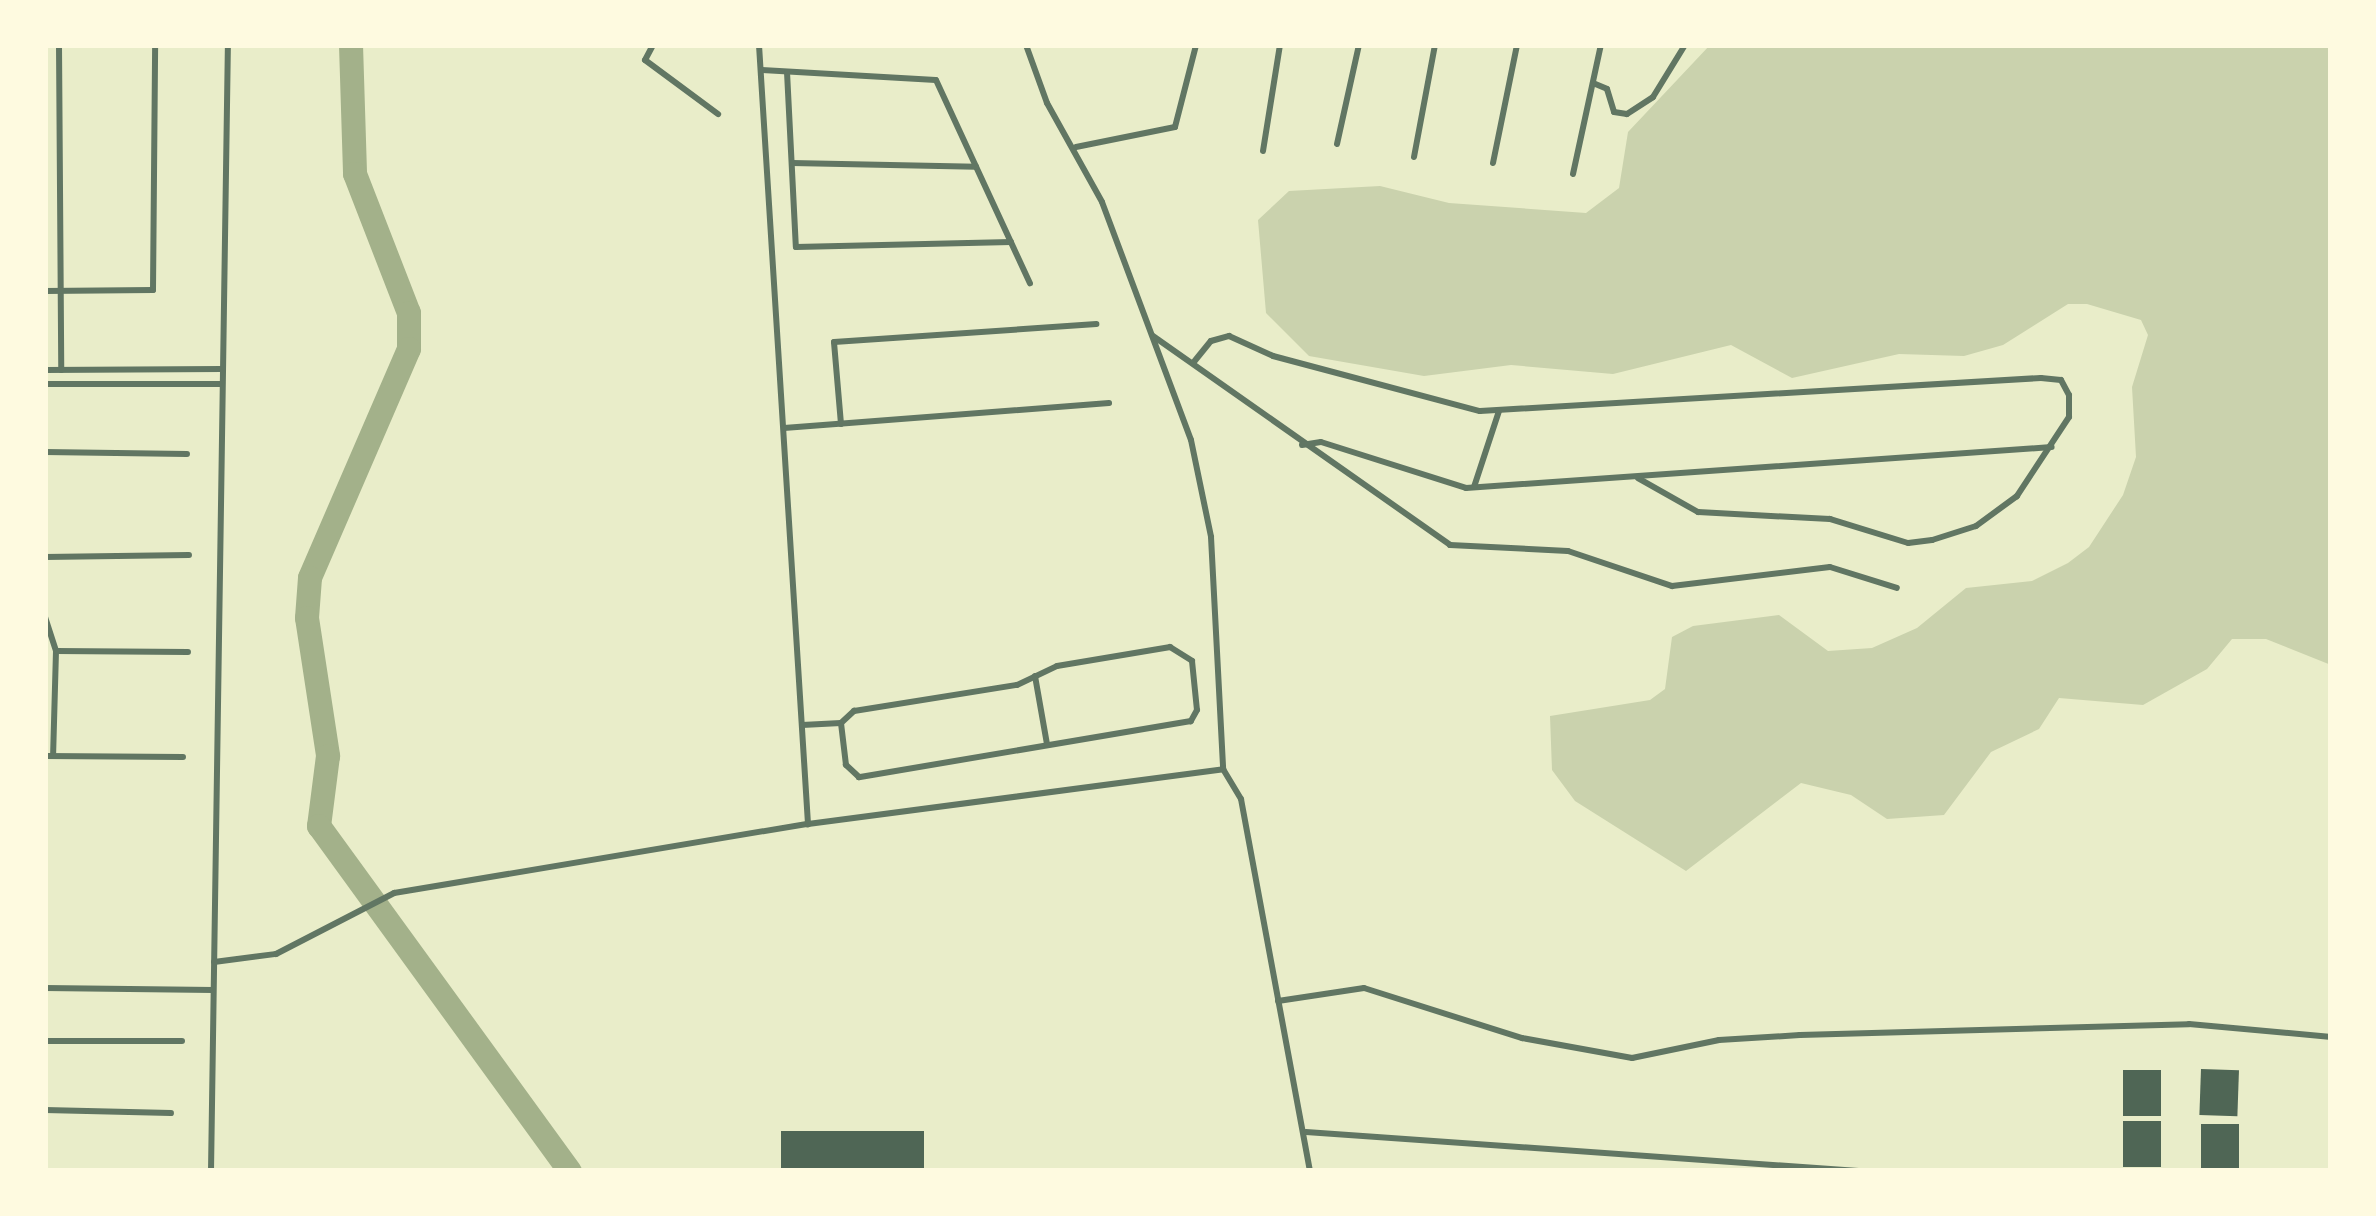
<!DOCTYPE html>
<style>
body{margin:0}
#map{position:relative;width:2376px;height:1216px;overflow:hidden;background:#e9edc9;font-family:Quicksand,sans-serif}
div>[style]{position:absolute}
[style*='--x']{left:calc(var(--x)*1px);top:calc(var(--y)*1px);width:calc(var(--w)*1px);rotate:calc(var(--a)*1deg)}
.green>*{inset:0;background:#cad2ad}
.river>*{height:24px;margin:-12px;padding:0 12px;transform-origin:12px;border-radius:12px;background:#a3b18a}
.building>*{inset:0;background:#4f6655;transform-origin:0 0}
.minor>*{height:6px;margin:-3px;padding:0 3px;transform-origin:3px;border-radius:3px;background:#617663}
span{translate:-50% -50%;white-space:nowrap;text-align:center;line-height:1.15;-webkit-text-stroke:12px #fefae0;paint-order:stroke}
.frame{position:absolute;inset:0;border:48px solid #fefae0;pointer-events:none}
</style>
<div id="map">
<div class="green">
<i style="clip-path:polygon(1710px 45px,2331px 45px,2331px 665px,2266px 639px,2232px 639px,2207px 669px,2143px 705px,2059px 698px,2039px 729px,1991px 752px,1944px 815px,1887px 819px,1851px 795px,1801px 783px,1686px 871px,1575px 801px,1552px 770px,1550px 716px,1650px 700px,1665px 689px,1672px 637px,1693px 626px,1779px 615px,1828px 651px,1872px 648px,1917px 628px,1966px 588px,2032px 581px,2068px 563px,2089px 547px,2123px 495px,2136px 457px,2132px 387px,2148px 335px,2141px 320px,2087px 304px,2068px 304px,2003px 345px,1964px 356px,1899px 354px,1792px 378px,1731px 345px,1613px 374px,1511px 365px,1424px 376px,1309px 356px,1266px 313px,1258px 220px,1289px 191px,1380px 186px,1449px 203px,1586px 213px,1619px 188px,1628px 132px)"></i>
</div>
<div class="river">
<i style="--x:351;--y:45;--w:129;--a:88.2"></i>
<i style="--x:355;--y:174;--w:149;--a:68.8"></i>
<i style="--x:409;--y:313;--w:36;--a:90"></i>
<i style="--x:409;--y:349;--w:249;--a:113.4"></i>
<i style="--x:310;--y:578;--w:40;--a:94.3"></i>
<i style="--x:307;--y:618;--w:140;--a:81.3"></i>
<i style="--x:328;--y:756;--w:71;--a:97.3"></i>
<i style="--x:319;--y:826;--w:427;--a:54"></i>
</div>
<div class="building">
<i style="left:2201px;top:1069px;width:38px;height:46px;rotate:2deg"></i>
<i style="left:2123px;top:1070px;width:38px;height:46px"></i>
<i style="left:2123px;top:1121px;width:38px;height:46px"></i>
<i style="left:2201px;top:1124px;width:38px;height:46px"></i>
<i style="left:924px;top:1131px;width:40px;height:143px;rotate:90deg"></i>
</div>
<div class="minor">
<i style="--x:59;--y:45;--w:325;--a:89.6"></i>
<i style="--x:653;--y:45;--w:17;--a:118"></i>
<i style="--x:645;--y:60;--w:91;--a:36.5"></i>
<i style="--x:759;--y:45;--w:781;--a:86.4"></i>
<i style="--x:1026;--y:45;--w:62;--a:70.1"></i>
<i style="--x:1047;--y:103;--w:113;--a:60.9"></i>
<i style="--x:1102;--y:202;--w:254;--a:69.5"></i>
<i style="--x:1191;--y:440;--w:99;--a:78.3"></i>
<i style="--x:1211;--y:537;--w:232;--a:87"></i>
<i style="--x:1223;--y:769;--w:35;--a:59"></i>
<i style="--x:1241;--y:799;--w:378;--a:79.5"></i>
<i style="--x:761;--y:70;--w:175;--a:3.3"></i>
<i style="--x:936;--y:80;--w:224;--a:65.2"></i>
<i style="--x:787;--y:72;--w:175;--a:87.1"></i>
<i style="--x:796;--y:247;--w:215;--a:-1.3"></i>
<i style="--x:1593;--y:83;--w:15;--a:23"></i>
<i style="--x:1607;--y:89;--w:24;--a:73"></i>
<i style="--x:1614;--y:112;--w:13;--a:9"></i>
<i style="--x:1627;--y:114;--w:31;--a:-33"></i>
<i style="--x:1653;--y:97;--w:61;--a:-58.4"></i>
<i style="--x:1337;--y:144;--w:101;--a:-77.5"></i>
<i style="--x:1076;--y:147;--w:101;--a:-11.4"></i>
<i style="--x:1175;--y:127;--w:85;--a:-75.6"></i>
<i style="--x:1263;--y:151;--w:107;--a:-80.9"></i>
<i style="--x:1414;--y:157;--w:114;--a:-79.4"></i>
<i style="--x:792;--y:163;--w:184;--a:1.2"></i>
<i style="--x:1493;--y:163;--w:120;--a:-78.5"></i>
<i style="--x:1573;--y:174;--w:132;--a:-77.8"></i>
<i style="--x:45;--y:291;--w:108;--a:-0.5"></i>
<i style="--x:153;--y:290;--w:245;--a:-89.5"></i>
<i style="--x:1153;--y:336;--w:363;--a:35.1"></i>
<i style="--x:1450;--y:545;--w:118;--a:2.9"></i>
<i style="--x:1568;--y:551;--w:110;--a:18.6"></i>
<i style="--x:1672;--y:586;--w:159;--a:-6.9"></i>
<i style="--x:1830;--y:567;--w:70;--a:17.4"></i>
<i style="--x:1193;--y:363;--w:28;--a:-51"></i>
<i style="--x:1211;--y:341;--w:19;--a:-16"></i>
<i style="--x:1229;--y:336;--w:48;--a:24.4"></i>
<i style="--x:1273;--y:356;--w:214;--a:14.9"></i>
<i style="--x:1480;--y:411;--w:562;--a:-3.37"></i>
<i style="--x:2041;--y:378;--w:20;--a:6"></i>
<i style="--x:2061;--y:380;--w:17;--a:62"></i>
<i style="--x:2069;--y:395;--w:22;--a:90"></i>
<i style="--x:2069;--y:417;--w:95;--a:123.4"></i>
<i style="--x:2017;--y:496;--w:51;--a:143.8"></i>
<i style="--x:1976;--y:526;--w:46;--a:162.3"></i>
<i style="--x:1932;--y:540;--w:24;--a:173"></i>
<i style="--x:1908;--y:543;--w:82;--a:-162.9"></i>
<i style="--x:1830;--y:519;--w:132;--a:-177"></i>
<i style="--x:1698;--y:512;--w:69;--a:-150.5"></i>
<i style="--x:45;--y:370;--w:177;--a:-0.3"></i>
<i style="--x:45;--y:384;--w:176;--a:0"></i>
<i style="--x:841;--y:424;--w:82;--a:-94.9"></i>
<i style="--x:834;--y:342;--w:263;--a:-3.9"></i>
<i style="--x:784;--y:428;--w:326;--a:-4.4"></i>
<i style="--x:1302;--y:445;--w:19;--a:-9"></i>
<i style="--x:1321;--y:442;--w:152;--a:17.6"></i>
<i style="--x:1466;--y:488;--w:587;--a:-4"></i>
<i style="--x:45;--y:452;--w:142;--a:0.8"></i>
<i style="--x:1474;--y:487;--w:80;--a:-71.8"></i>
<i style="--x:45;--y:557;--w:144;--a:-0.8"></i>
<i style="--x:45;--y:617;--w:36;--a:72"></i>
<i style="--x:56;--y:651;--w:105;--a:91.6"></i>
<i style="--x:1170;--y:647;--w:26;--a:32"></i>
<i style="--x:1192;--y:661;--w:49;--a:84.2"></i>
<i style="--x:1197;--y:710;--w:13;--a:119"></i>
<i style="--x:1191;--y:721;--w:337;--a:170.4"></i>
<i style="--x:859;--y:777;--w:18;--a:-137"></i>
<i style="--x:846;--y:765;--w:42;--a:-96.8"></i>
<i style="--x:841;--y:723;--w:18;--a:-43"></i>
<i style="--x:854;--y:711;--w:165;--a:-9.1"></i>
<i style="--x:1017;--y:685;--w:44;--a:-25.4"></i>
<i style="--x:1057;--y:666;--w:115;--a:-9.5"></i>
<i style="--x:56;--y:651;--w:132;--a:0.4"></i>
<i style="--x:1035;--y:676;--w:69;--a:80"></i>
<i style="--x:802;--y:725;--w:39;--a:-3"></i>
<i style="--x:45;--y:756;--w:138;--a:0.4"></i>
<i style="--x:214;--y:962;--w:63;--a:-7.4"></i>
<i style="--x:276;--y:954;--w:133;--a:-27.3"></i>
<i style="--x:394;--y:893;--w:420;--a:-9.5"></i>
<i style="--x:808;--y:824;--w:419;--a:-7.5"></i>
<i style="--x:45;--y:988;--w:168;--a:0.7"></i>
<i style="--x:1278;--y:1001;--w:87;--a:-8.6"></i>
<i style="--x:1364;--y:988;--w:166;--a:17.6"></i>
<i style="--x:1522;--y:1038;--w:112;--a:10.3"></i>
<i style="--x:1632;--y:1058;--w:89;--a:-11.7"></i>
<i style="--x:1719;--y:1040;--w:81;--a:-3.5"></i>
<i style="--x:1800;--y:1035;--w:389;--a:-1.6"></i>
<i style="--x:2189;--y:1024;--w:143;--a:5.2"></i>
<i style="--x:45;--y:1041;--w:137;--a:0"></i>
<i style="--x:45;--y:1110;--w:126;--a:1.4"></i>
<i style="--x:1306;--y:1132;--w:554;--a:4.03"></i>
<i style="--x:211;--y:1171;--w:1126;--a:-89.14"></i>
</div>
<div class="frame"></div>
</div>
